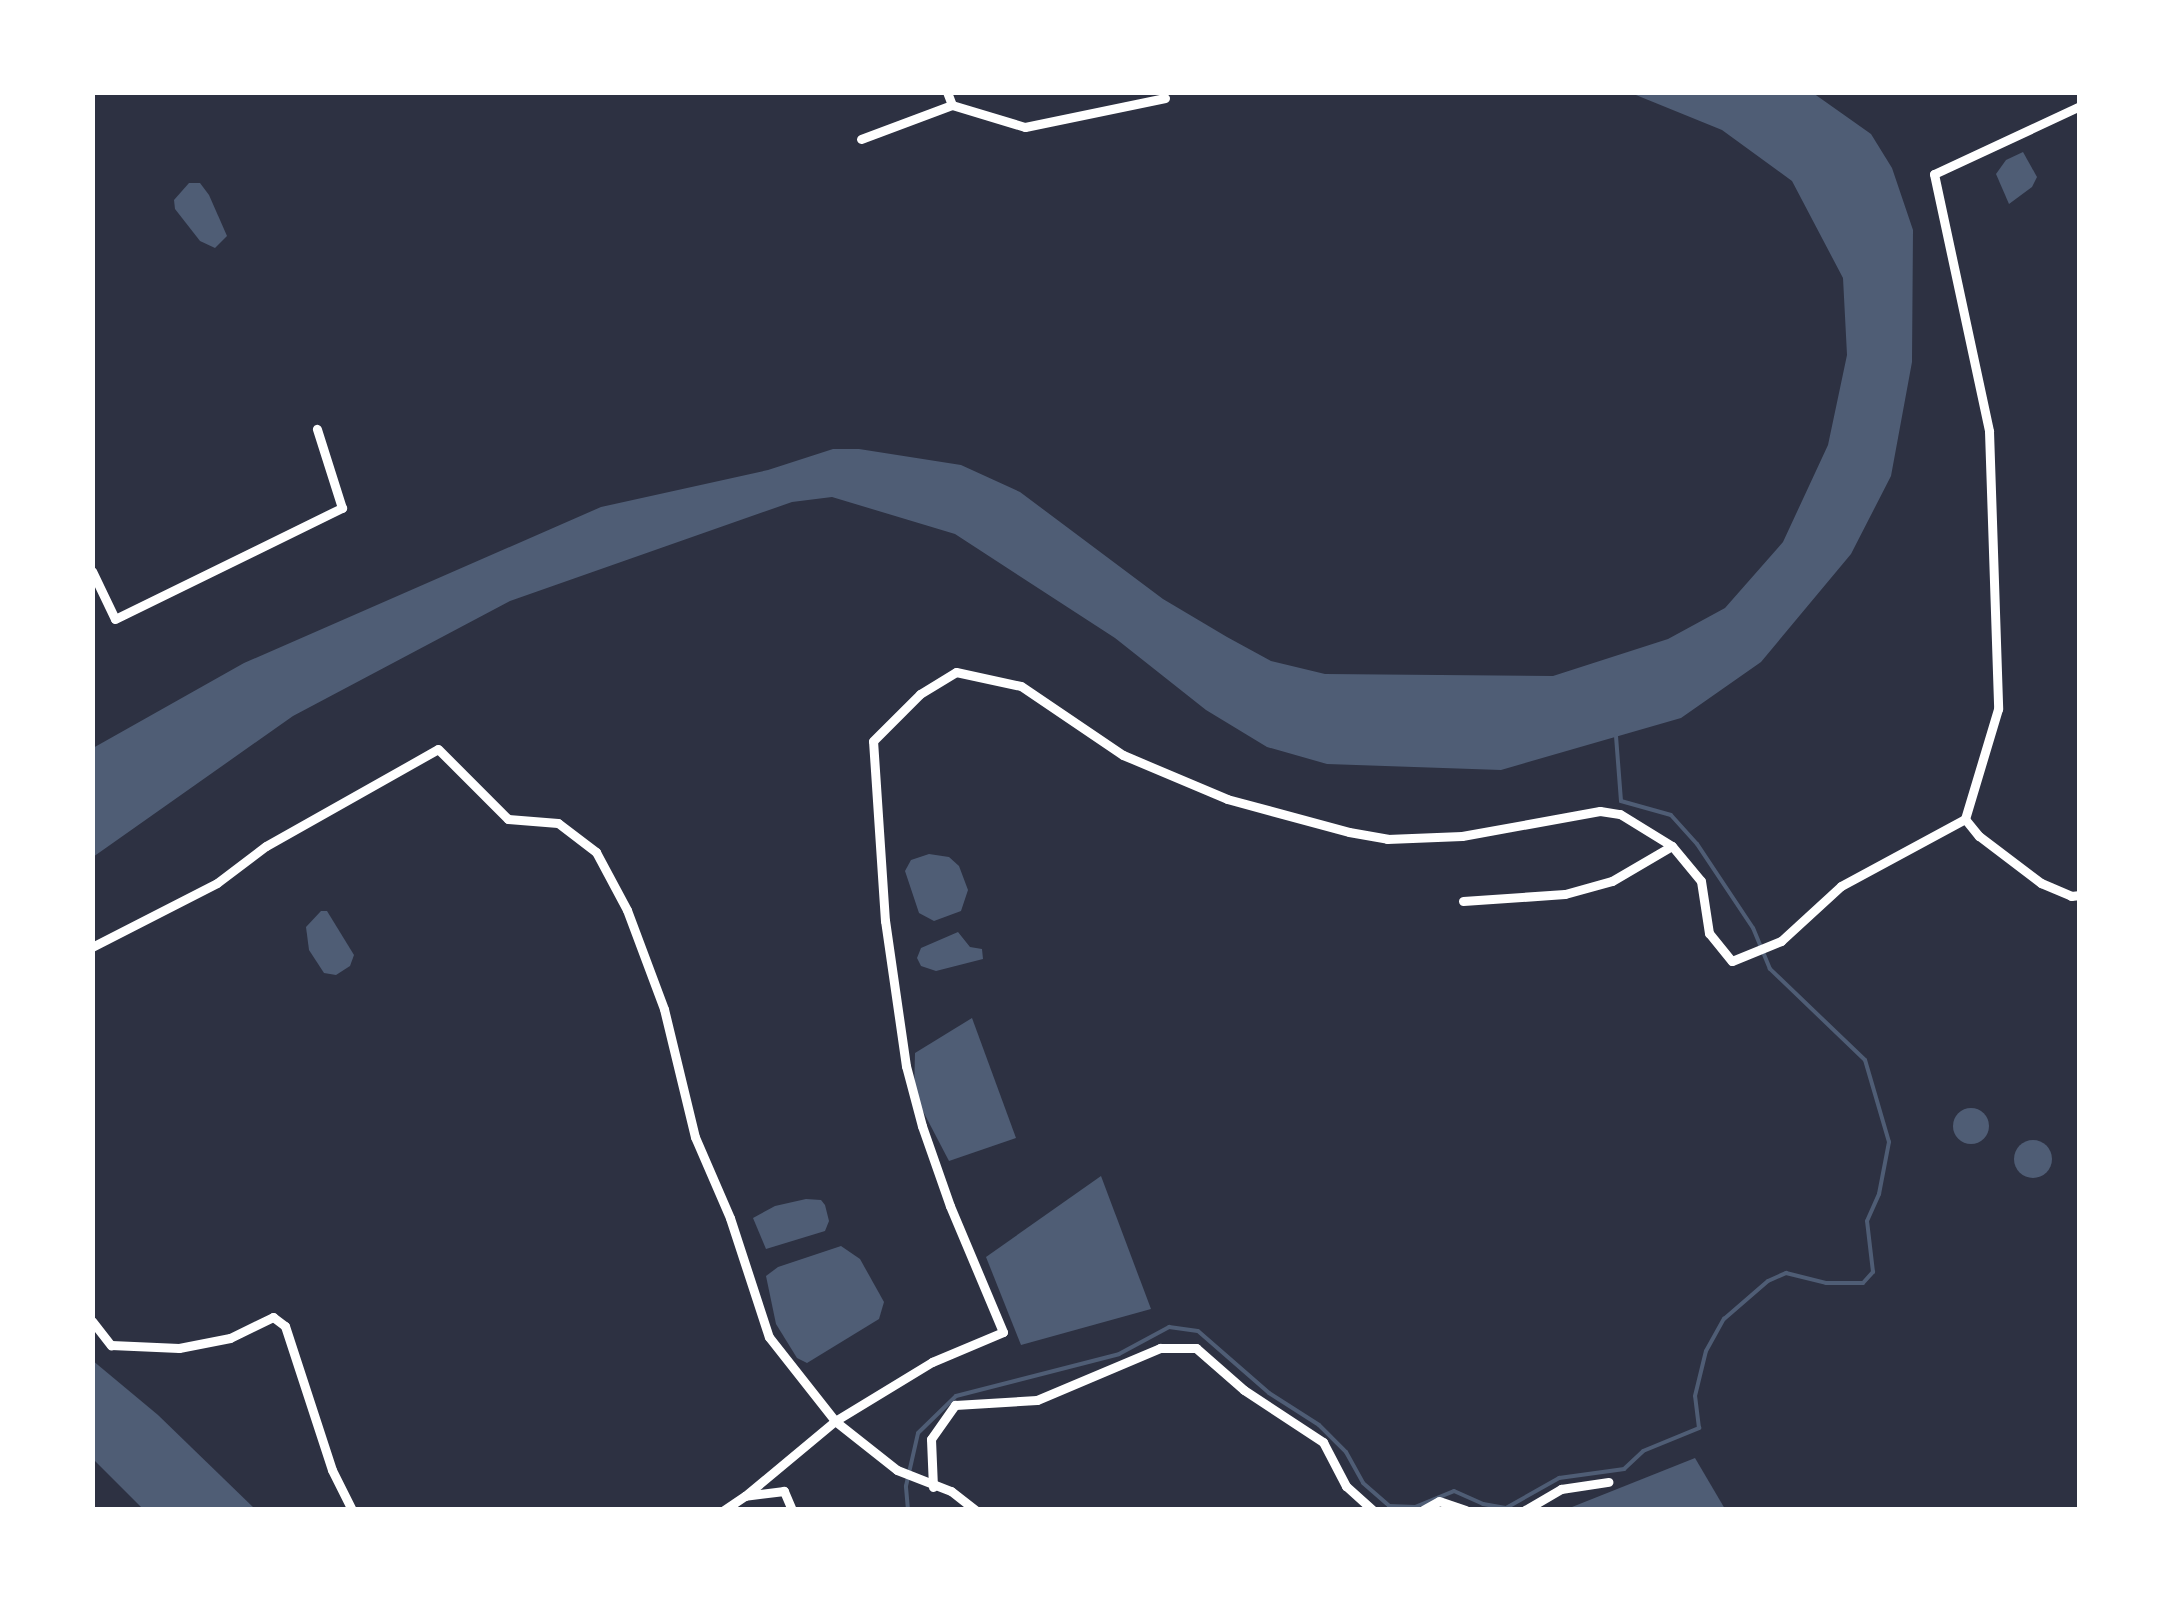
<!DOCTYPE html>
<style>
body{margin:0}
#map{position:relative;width:2172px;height:1602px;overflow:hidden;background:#2d3142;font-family:"Asap Condensed",sans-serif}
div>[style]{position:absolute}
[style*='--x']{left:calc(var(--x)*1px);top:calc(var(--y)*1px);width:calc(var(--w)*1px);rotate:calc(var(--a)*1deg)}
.water>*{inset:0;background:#4f5d75}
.round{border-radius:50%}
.stream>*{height:4px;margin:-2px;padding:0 2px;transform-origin:2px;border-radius:2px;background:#4f5d75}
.minor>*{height:9px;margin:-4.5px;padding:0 4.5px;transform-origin:4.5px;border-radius:4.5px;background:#fff}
span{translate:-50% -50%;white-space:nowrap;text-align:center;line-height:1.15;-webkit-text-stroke:9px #fff;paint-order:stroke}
.frame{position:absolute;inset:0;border:95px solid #fff;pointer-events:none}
</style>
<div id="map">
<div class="water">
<i style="clip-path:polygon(1631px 93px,1813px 93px,1871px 134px,1892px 168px,1913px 230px,1912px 362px,1891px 476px,1851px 554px,1761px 662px,1681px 718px,1501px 770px,1327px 764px,1267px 747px,1206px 710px,1115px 638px,955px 534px,832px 497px,792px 502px,510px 601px,293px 716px,93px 857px,93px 748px,244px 663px,601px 507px,768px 470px,833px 449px,859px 449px,961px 465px,1020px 492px,1163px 599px,1227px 637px,1271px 661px,1325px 674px,1553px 676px,1668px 639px,1725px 608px,1783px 542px,1828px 445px,1847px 355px,1843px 278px,1792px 181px,1722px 130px)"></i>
<i style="clip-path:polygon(2023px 152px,2037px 177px,2032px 187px,2009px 204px,1996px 174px,2006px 160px)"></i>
<i style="clip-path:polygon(189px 183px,200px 183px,209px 195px,227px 236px,215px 248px,200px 241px,175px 209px,174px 200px)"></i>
<i style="clip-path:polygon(929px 854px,949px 857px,959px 866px,968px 890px,961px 911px,934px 921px,919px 913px,905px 871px,911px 860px)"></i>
<i style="clip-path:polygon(321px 911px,327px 911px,354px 955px,350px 966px,336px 975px,324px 973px,309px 950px,306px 927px)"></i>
<i style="clip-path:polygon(958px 932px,970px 947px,982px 949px,983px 959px,936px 971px,921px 966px,917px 958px,921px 948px)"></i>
<i style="clip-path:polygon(972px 1018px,1016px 1138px,949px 1161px,914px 1094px,915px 1053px)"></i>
<i class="round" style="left:1953px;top:1108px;width:36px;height:36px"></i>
<i class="round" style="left:2014px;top:1140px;width:38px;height:38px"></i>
<i style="clip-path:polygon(1101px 1176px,1151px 1309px,1021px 1345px,986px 1257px)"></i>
<i style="clip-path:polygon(806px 1199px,821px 1200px,825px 1205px,829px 1221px,825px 1231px,766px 1249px,753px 1218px,775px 1206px)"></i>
<i style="clip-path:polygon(841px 1246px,860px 1259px,884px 1302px,879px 1319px,807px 1363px,797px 1358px,776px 1324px,766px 1276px,778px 1267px)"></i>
<i style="clip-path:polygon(92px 1360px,158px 1415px,255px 1509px,143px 1509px,93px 1459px)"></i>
<i style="clip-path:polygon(1695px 1458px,1725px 1509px,1567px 1509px)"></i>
</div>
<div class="stream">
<i style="--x:908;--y:1510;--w:24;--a:-95"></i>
<i style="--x:906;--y:1486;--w:54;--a:-77.2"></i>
<i style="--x:918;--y:1433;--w:53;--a:-44.2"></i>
<i style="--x:956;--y:1396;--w:168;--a:-14.4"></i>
<i style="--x:1119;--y:1354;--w:57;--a:-28.4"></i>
<i style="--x:1169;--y:1327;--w:29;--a:8"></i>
<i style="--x:1198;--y:1331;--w:94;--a:41.1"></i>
<i style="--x:1269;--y:1393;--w:59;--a:32.6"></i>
<i style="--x:1319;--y:1425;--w:38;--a:45"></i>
<i style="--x:1346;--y:1452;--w:35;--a:61"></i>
<i style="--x:1363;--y:1483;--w:35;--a:41"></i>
<i style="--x:1389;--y:1506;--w:26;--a:2"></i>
<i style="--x:1415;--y:1507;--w:42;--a:-22.3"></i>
<i style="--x:1454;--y:1491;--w:32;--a:24"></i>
<i style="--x:1483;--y:1504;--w:23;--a:10"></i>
<i style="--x:1506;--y:1508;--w:61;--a:-29.5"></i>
<i style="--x:1559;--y:1478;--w:66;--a:-7.9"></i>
<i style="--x:1624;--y:1469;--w:26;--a:-43"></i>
<i style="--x:1643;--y:1451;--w:61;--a:-22.3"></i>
<i style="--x:1699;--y:1428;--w:32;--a:-97"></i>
<i style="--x:1695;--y:1396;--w:46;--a:-76.3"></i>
<i style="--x:1706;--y:1351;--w:37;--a:-61"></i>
<i style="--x:1724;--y:1319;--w:58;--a:-40.8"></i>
<i style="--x:1768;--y:1281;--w:20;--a:-24"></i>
<i style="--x:1786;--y:1273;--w:41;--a:14"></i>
<i style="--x:1826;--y:1283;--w:37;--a:0"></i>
<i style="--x:1863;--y:1283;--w:15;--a:-48"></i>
<i style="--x:1873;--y:1272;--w:51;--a:-96.7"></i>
<i style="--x:1867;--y:1221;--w:30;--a:-66"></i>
<i style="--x:1879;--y:1194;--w:53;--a:-79.1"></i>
<i style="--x:1889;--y:1142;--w:85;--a:-106.3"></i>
<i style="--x:1865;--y:1060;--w:132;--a:-136.2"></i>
<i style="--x:1770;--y:969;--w:44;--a:-112.5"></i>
<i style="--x:1753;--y:928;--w:101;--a:-123.7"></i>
<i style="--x:1697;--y:844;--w:39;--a:-132"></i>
<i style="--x:1671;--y:815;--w:52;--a:-164.4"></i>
<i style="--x:1621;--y:801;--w:65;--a:-94.4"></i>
</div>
<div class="minor">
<i style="--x:952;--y:105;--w:76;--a:16.8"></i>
<i style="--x:1025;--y:127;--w:143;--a:-11.7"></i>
<i style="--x:2080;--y:106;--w:161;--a:155"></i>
<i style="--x:1934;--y:174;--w:263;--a:77.9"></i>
<i style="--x:1989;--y:431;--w:278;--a:88.1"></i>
<i style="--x:1998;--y:709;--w:115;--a:106.7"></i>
<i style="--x:1965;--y:819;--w:22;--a:51"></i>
<i style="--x:1979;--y:836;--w:78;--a:37.2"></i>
<i style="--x:2041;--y:883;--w:33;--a:23"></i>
<i style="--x:2071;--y:896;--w:9;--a:-6"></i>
<i style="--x:861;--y:139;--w:97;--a:-20.5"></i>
<i style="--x:952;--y:105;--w:14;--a:-111"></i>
<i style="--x:92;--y:571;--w:53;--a:64.4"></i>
<i style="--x:115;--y:619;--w:253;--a:-26.1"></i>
<i style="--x:342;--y:508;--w:83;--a:-107.6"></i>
<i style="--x:1463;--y:901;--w:102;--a:-3.9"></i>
<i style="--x:1565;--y:894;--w:49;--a:-15.5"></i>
<i style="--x:1612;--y:881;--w:69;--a:-30.3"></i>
<i style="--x:1672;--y:846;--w:45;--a:50.4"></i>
<i style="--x:1701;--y:881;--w:53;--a:81.3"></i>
<i style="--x:1709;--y:933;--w:36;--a:51"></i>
<i style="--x:1732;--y:961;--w:53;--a:-22.2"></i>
<i style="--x:1781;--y:941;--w:81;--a:-42.5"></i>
<i style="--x:1841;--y:886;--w:141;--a:-28.4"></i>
<i style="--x:92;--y:947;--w:140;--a:-27.1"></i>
<i style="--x:217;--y:883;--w:61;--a:-37.1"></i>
<i style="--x:266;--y:846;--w:197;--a:-29.4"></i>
<i style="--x:438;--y:749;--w:99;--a:45"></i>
<i style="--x:508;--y:819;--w:50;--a:4.6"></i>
<i style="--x:558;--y:823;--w:48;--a:37.3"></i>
<i style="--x:596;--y:852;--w:66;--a:61.9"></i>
<i style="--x:627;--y:910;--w:106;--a:69.5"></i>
<i style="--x:664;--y:1009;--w:132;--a:76.4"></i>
<i style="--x:695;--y:1137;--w:88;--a:66.6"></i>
<i style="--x:730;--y:1218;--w:125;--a:71.9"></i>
<i style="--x:769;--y:1337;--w:107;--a:51.8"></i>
<i style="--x:835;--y:1421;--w:79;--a:38.3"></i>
<i style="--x:897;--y:1470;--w:58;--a:21.3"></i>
<i style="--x:951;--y:1491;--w:31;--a:38"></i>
<i style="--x:92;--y:1321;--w:31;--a:52"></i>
<i style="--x:111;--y:1345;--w:68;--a:2.5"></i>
<i style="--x:179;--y:1348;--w:52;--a:-11.1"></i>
<i style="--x:230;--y:1338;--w:48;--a:-26"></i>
<i style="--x:273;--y:1317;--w:15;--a:37"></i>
<i style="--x:285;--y:1326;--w:151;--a:71.9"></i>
<i style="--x:332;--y:1470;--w:45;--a:63.4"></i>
<i style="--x:933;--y:1487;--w:48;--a:-92.4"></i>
<i style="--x:931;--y:1439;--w:42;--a:-54.8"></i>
<i style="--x:955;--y:1405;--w:82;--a:-3.5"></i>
<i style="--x:1037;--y:1400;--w:134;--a:-22.9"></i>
<i style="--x:1160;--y:1348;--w:36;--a:0"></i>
<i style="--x:1196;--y:1348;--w:64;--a:41.2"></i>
<i style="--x:1244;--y:1390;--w:95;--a:33.4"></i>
<i style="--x:1323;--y:1442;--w:50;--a:62.4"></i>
<i style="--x:1346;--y:1486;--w:36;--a:42"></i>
<i style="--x:724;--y:1510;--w:25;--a:-34"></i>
<i style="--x:792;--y:1510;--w:21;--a:-113"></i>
<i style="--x:784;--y:1491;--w:39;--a:173"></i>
<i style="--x:745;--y:1496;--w:117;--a:-39.8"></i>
<i style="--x:835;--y:1421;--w:114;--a:-31.3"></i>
<i style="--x:932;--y:1362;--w:77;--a:-22.9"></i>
<i style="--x:1003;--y:1332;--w:137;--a:-112.8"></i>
<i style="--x:950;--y:1206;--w:85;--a:-109.3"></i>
<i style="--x:922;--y:1126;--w:62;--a:-104.9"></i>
<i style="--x:906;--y:1066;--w:147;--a:-98.2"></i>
<i style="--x:885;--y:921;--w:180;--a:-93.8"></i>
<i style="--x:873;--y:741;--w:66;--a:-45"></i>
<i style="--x:920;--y:694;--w:42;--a:-31.4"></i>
<i style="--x:956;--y:672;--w:66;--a:12.2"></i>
<i style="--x:1021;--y:686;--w:123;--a:34.1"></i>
<i style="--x:1123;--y:755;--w:113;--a:22.9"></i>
<i style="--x:1227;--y:799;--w:126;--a:15.1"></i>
<i style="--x:1349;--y:832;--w:39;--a:10"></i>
<i style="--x:1387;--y:839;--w:75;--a:-2.3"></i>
<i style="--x:1462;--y:836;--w:140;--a:-10.3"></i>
<i style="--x:1600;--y:811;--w:20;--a:9"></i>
<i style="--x:1620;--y:814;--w:61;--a:31.6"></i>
<i style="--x:1423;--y:1510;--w:18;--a:-29"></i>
<i style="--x:1439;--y:1501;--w:28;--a:19"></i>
<i style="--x:1525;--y:1510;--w:42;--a:-30.3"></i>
<i style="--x:1561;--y:1489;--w:48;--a:-8.5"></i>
</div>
<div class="frame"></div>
</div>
